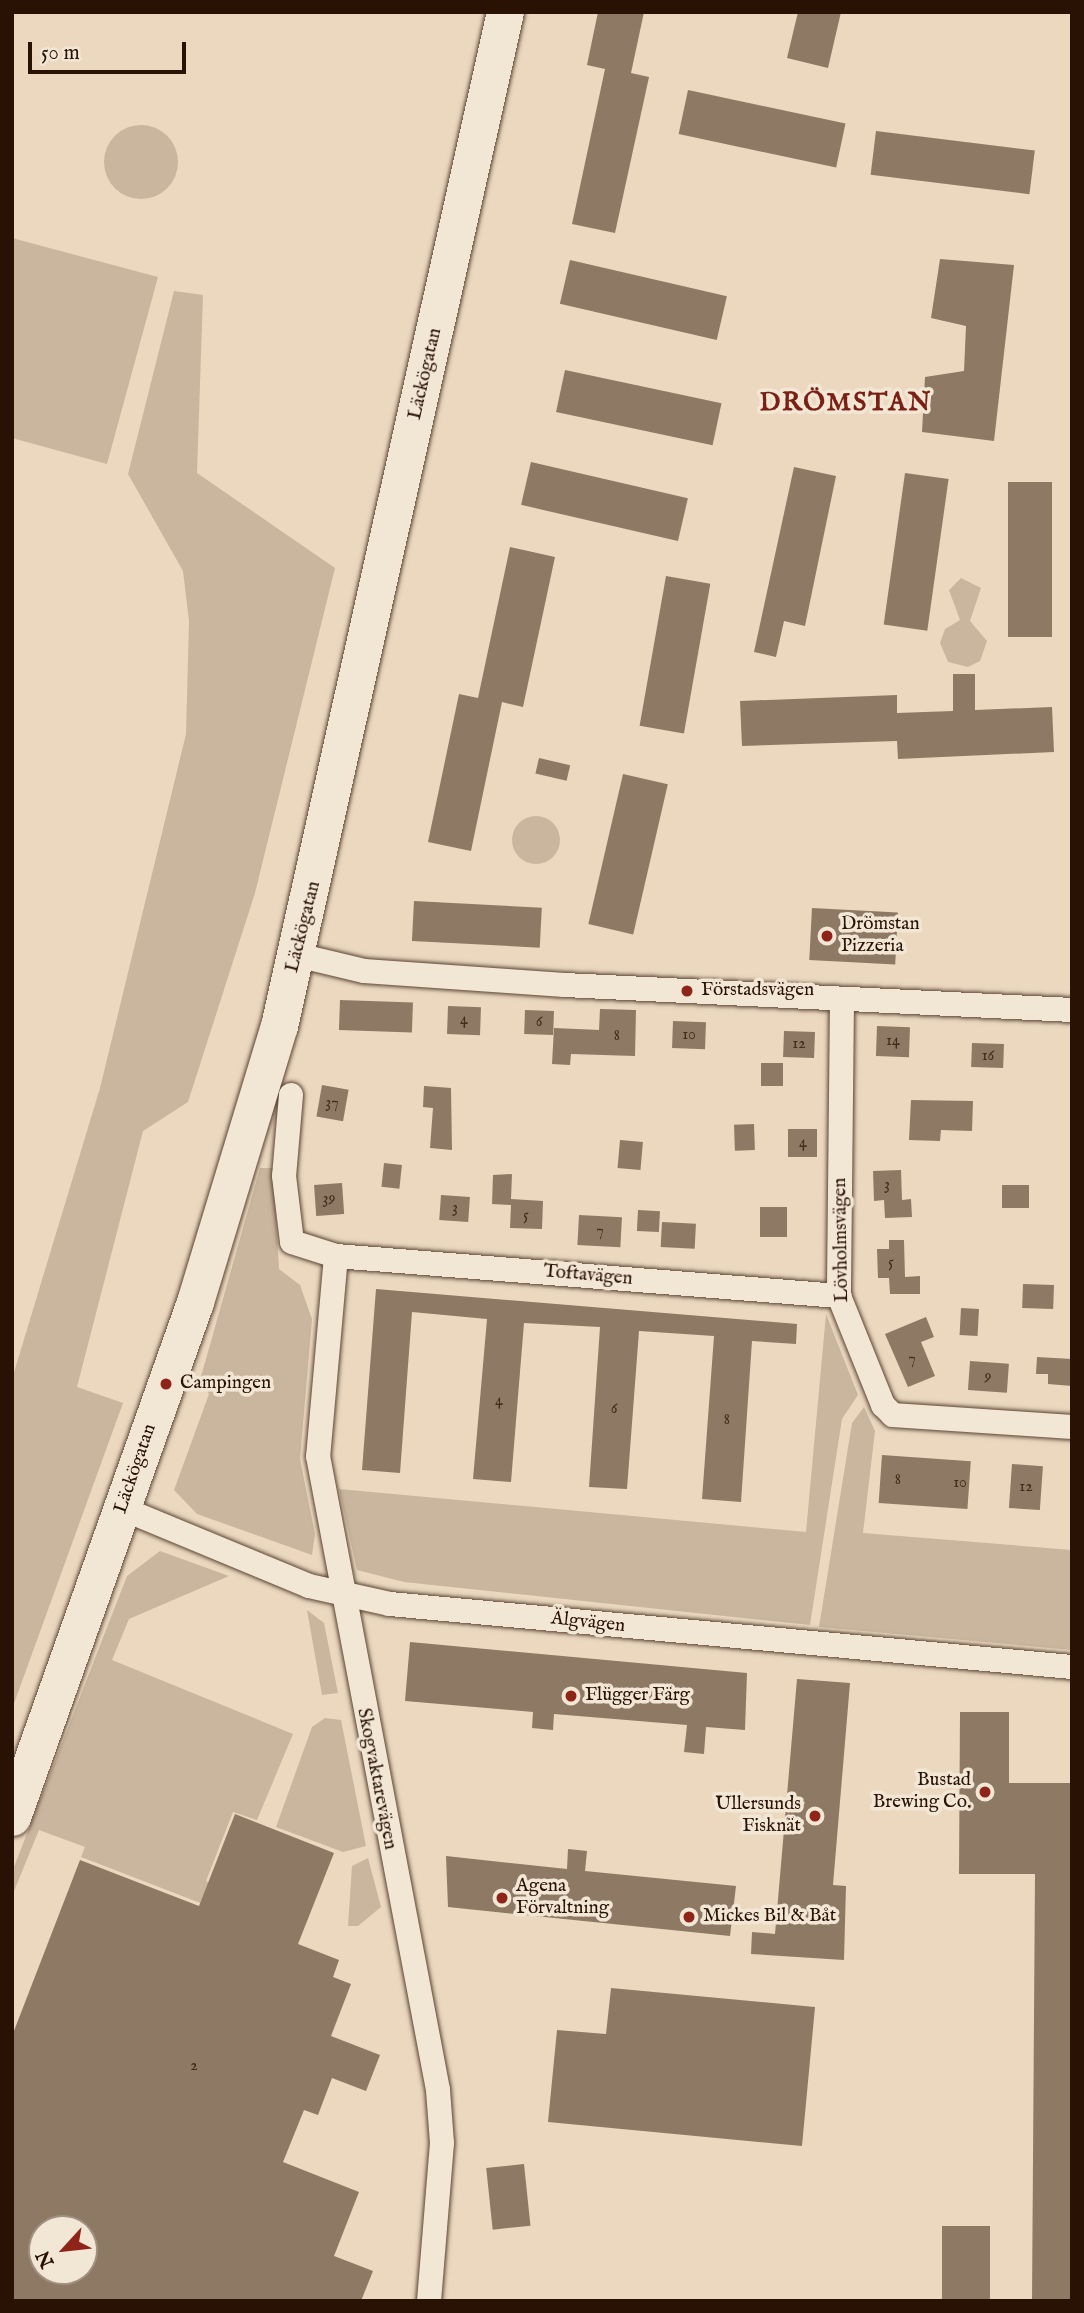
<!DOCTYPE html>
<meta charset="utf-8">
<style>
body{margin:0}
#map{position:relative;width:1084px;height:2313px;overflow:hidden;background:#ebd8bf;font-family:"IM FELL English",serif}
div>[style]{position:absolute}
[style*='--x']{left:calc(var(--x)*1px);top:calc(var(--y)*1px);width:calc(var(--w)*1px);rotate:calc(var(--a)*1deg)}
.green>*{inset:0;background:#cab69f}
.round{border-radius:50%}
.building>*{inset:0;background:#8e7965;transform-origin:0 0}
.roads{filter:drop-shadow(0 0 2px #5a4433) drop-shadow(0 0 2px #5a4433)}
.minor>*{height:24px;margin:-12px;padding:0 12px;transform-origin:12px;border-radius:12px;background:#f2e6d5}
.secondary>*{height:37px;margin:-18.5px;padding:0 18.5px;transform-origin:18.5px;border-radius:18.5px;background:#f2e6d5}
.dots>*{width:19px;height:19px;translate:-50% -50%;box-sizing:border-box;border:4px solid #f2e6d5;border-radius:50%}
span{translate:-50% -50%;white-space:nowrap;text-align:center;line-height:1.15;-webkit-text-stroke:7px #f2e6d5;paint-order:stroke}
.number-label{font-size:16px;color:#422c1c}
.number-label span{-webkit-text-stroke-width:0}
.street-label{font-size:19px;color:#291204}
.poi-label{font-size:19px;color:#291204}
.left{translate:0 -50%;text-align:left}
.right{translate:-100% -50%;text-align:right}
.district-label{font-size:26px;color:#7a1f14;font-weight:700;letter-spacing:2px}
.frame{position:absolute;inset:0;border:14px solid #291204;pointer-events:none}
.north{position:absolute;left:28px;top:2215px;width:70px;height:70px;box-sizing:border-box;background:#f2e6d5;border:2px solid #a29181;border-radius:50%;rotate:243deg;font-size:19px;font-weight:700;line-height:28px;text-align:center;color:#291204}
.north::after{content:'';display:block;margin:auto;width:24px;height:32px;background:#8f2418;clip-path:polygon(50% 0,100% 100%,50% 72%,0 100%)}
.scale{position:absolute;left:28px;top:42px;width:158px;height:32px;box-sizing:border-box;border:4px solid #291204;border-top:0;padding-left:9px;font-size:21px;line-height:24px;white-space:nowrap;color:#291204;-webkit-text-stroke:5px #f2e6d5;paint-order:stroke}
</style>
<div id="map">
<div class="green">
<i class="round" style="left:104px;top:125px;width:74px;height:74px"></i>
<i style="clip-path:polygon(12px 238px,158px 277px,107px 464px,12px 438px)"></i>
<i style="clip-path:polygon(174px 291px,203px 295px,197px 473px,335px 568px,255px 893px,188px 1102px,143px 1131px,77px 1387px,123px 1403px,12px 1709px,12px 1379px,100px 1088px,186px 734px,189px 621px,183px 571px,128px 474px)"></i>
<i style="clip-path:polygon(961px 578px,981px 588px,970px 621px,987px 641px,980px 661px,968px 667px,948px 662px,940px 643px,945px 629px,960px 620px,949px 590px)"></i>
<i class="round" style="left:512px;top:816px;width:48px;height:48px"></i>
<i style="clip-path:polygon(260px 1168px,273px 1168px,279px 1269px,300px 1285px,312px 1319px,300px 1459px,315px 1534px,312px 1555px,197px 1514px,174px 1490px,209px 1394px,200px 1380px)"></i>
<i style="clip-path:polygon(826px 1314px,858px 1395px,842px 1419px,810px 1625px,404px 1582px,357px 1570px,339px 1489px,806px 1532px)"></i>
<i style="clip-path:polygon(864px 1407px,875px 1431px,863px 1533px,1072px 1550px,1072px 1650px,819px 1627px,852px 1423px)"></i>
<i style="clip-path:polygon(160px 1551px,229px 1576px,129px 1619px,112px 1660px,293px 1734px,257px 1820px,233px 1812px,206px 1881px,237px 1894px,229px 1914px,81px 1857px,85px 1847px,39px 1830px,12px 1896px,12px 1872px,127px 1576px)"></i>
<i style="clip-path:polygon(307px 1610px,324px 1623px,338px 1693px,322px 1695px)"></i>
<i style="clip-path:polygon(325px 1718px,341px 1720px,366px 1846px,343px 1852px,276px 1827px,312px 1727px)"></i>
<i style="clip-path:polygon(368px 1858px,381px 1907px,358px 1926px,348px 1926px,352px 1866px)"></i>
</div>
<div class="building">
<i style="clip-path:polygon(598px 12px,644px 12px,631px 73px,649px 77px,615px 233px,572px 224px,605px 69px,587px 65px)"></i>
<i style="clip-path:polygon(798px 12px,841px 12px,828px 68px,787px 58px)"></i>
<i style="left:688px;top:90px;width:161px;height:45px;rotate:12deg"></i>
<i style="left:876px;top:131px;width:160px;height:44px;rotate:7deg"></i>
<i style="clip-path:polygon(940px 259px,1014px 265px,994px 441px,922px 432px,925px 377px,964px 371px,966px 326px,931px 318px)"></i>
<i style="left:570px;top:260px;width:161px;height:45px;rotate:13deg"></i>
<i style="left:565px;top:370px;width:160px;height:43px;rotate:12deg"></i>
<i style="left:531px;top:462px;width:161px;height:44px;rotate:13deg"></i>
<i style="clip-path:polygon(794px 467px,836px 476px,805px 626px,784px 621px,776px 657px,754px 652px)"></i>
<i style="left:905px;top:473px;width:44px;height:153px;rotate:8deg"></i>
<i style="left:1052px;top:482px;width:155px;height:44px;rotate:90deg"></i>
<i style="clip-path:polygon(510px 547px,555px 557px,523px 707px,502px 702px,471px 851px,428px 842px,459px 694px,478px 698px)"></i>
<i style="left:666px;top:576px;width:45px;height:152px;rotate:10deg"></i>
<i style="clip-path:polygon(953px 674px,975px 674px,975px 710px,1052px 707px,1054px 752px,898px 759px,897px 741px,742px 746px,740px 701px,897px 695px,897px 713px,953px 711px)"></i>
<i style="left:539px;top:758px;width:32px;height:16px;rotate:13deg"></i>
<i style="left:623px;top:774px;width:46px;height:154px;rotate:13deg"></i>
<i style="left:414px;top:901px;width:128px;height:40px;rotate:3deg"></i>
<i style="left:812px;top:908px;width:86px;height:52px;rotate:3deg"></i>
<i style="left:340px;top:1000px;width:73px;height:30px;rotate:2deg"></i>
<i style="left:448px;top:1006px;width:33px;height:28px;rotate:2deg"></i>
<i style="clip-path:polygon(600px 1009px,636px 1010px,635px 1056px,571px 1054px,570px 1065px,552px 1064px,554px 1028px,599px 1030px)"></i>
<i style="left:525px;top:1010px;width:29px;height:24px;rotate:2deg"></i>
<i style="left:673px;top:1021px;width:33px;height:27px;rotate:2deg"></i>
<i style="left:877px;top:1026px;width:33px;height:30px;rotate:2deg"></i>
<i style="left:784px;top:1031px;width:31px;height:26px;rotate:2deg"></i>
<i style="left:972px;top:1043px;width:32px;height:24px;rotate:2deg"></i>
<i style="left:761px;top:1063px;width:22px;height:23px"></i>
<i style="left:322px;top:1085px;width:27px;height:32px;rotate:10deg"></i>
<i style="clip-path:polygon(424px 1086px,451px 1088px,452px 1150px,430px 1148px,433px 1108px,423px 1107px)"></i>
<i style="clip-path:polygon(911px 1100px,973px 1101px,972px 1131px,941px 1130px,940px 1141px,909px 1140px)"></i>
<i style="left:754px;top:1124px;width:26px;height:20px;rotate:88deg"></i>
<i style="left:788px;top:1129px;width:29px;height:28px"></i>
<i style="left:620px;top:1140px;width:23px;height:28px;rotate:5deg"></i>
<i style="left:384px;top:1163px;width:18px;height:24px;rotate:6deg"></i>
<i style="clip-path:polygon(901px 1170px,902px 1200px,911px 1199px,912px 1217px,885px 1218px,884px 1200px,874px 1201px,873px 1171px)"></i>
<i style="clip-path:polygon(512px 1174px,511px 1199px,543px 1201px,542px 1229px,510px 1228px,511px 1205px,492px 1204px,493px 1175px)"></i>
<i style="left:342px;top:1183px;width:31px;height:28px;rotate:86deg"></i>
<i style="left:1029px;top:1185px;width:23px;height:27px;rotate:90deg"></i>
<i style="left:441px;top:1195px;width:29px;height:25px;rotate:4deg"></i>
<i style="left:760px;top:1207px;width:27px;height:30px"></i>
<i style="left:638px;top:1210px;width:22px;height:21px;rotate:3deg"></i>
<i style="left:579px;top:1215px;width:43px;height:30px;rotate:3deg"></i>
<i style="left:662px;top:1222px;width:34px;height:25px;rotate:3deg"></i>
<i style="clip-path:polygon(889px 1240px,904px 1240px,905px 1277px,920px 1276px,920px 1294px,890px 1294px,889px 1278px,878px 1278px,877px 1249px,889px 1249px)"></i>
<i style="left:1023px;top:1284px;width:31px;height:24px;rotate:2deg"></i>
<i style="clip-path:polygon(376px 1289px,797px 1324px,796px 1344px,752px 1341px,741px 1502px,702px 1499px,714px 1336px,639px 1331px,627px 1489px,589px 1487px,600px 1327px,524px 1323px,511px 1482px,473px 1479px,487px 1319px,412px 1312px,400px 1473px,362px 1470px)"></i>
<i style="left:961px;top:1308px;width:18px;height:27px;rotate:3deg"></i>
<i style="clip-path:polygon(926px 1317px,934px 1337px,921px 1342px,935px 1376px,908px 1387px,885px 1334px)"></i>
<i style="clip-path:polygon(1037px 1357px,1072px 1359px,1072px 1386px,1048px 1384px,1048px 1374px,1036px 1374px)"></i>
<i style="left:970px;top:1361px;width:39px;height:29px;rotate:4deg"></i>
<i style="left:882px;top:1455px;width:89px;height:48px;rotate:4deg"></i>
<i style="left:1012px;top:1464px;width:31px;height:44px;rotate:4deg"></i>
<i style="clip-path:polygon(410px 1642px,747px 1673px,745px 1730px,706px 1727px,704px 1754px,684px 1752px,687px 1725px,554px 1714px,553px 1730px,532px 1728px,533px 1712px,405px 1701px)"></i>
<i style="clip-path:polygon(797px 1679px,850px 1683px,833px 1885px,846px 1886px,844px 1960px,751px 1954px,752px 1932px,775px 1934px)"></i>
<i style="clip-path:polygon(960px 1712px,1009px 1712px,1009px 1783px,1072px 1783px,1072px 2301px,1032px 2301px,1035px 1874px,959px 1874px)"></i>
<i style="clip-path:polygon(evenodd,235px 1814px,334px 1853px,298px 1944px,339px 1960px,333px 1977px,351px 1984px,331px 2036px,380px 2055px,366px 2091px,332px 2078px,318px 2115px,304px 2110px,283px 2162px,359px 2192px,334px 2256px,373px 2271px,361px 2301px,12px 2301px,12px 2036px,80px 1860px,199px 1906px,235px 1814px,42px 2229px,84px 2229px,84px 2271px,42px 2271px,42px 2229px)"></i>
<i style="clip-path:polygon(568px 1849px,587px 1851px,585px 1871px,736px 1886px,730px 1936px,448px 1907px,446px 1856px,567px 1869px)"></i>
<i style="clip-path:polygon(611px 1988px,815px 2007px,802px 2146px,548px 2122px,557px 2030px,606px 2034px)"></i>
<i style="left:524px;top:2164px;width:62px;height:38px;rotate:84deg"></i>
<i style="left:942px;top:2226px;width:48px;height:75px"></i>
</div>
<div class="roads">
<div class="minor">
<i style="--x:297;--y:955;--w:69;--a:13.4"></i>
<i style="--x:364;--y:971;--w:201;--a:4"></i>
<i style="--x:565;--y:985;--w:508;--a:2.82"></i>
<i style="--x:842;--y:1000;--w:296;--a:90.6"></i>
<i style="--x:839;--y:1296;--w:118;--a:68"></i>
<i style="--x:883;--y:1405;--w:14;--a:45"></i>
<i style="--x:893;--y:1415;--w:179;--a:3.8"></i>
<i style="--x:291;--y:1095;--w:81;--a:94.9"></i>
<i style="--x:284;--y:1176;--w:66;--a:83.1"></i>
<i style="--x:292;--y:1242;--w:46;--a:17.7"></i>
<i style="--x:336;--y:1256;--w:505;--a:4.55"></i>
<i style="--x:336;--y:1256;--w:201;--a:95.1"></i>
<i style="--x:318;--y:1456;--w:645;--a:79.28"></i>
<i style="--x:438;--y:2090;--w:53;--a:85.7"></i>
<i style="--x:442;--y:2143;--w:159;--a:94.7"></i>
<i style="--x:121;--y:1508;--w:204;--a:22.5"></i>
<i style="--x:309;--y:1586;--w:83;--a:12.5"></i>
<i style="--x:390;--y:1604;--w:685;--a:5.28"></i>
</div>
<div class="secondary">
<i style="--x:12;--y:1817;--w:547;--a:-70.44"></i>
<i style="--x:195;--y:1302;--w:288;--a:-73.1"></i>
<i style="--x:279;--y:1026;--w:1039;--a:-77.44"></i>
</div>
</div>
<div class="dots">
<i style="left:827px;top:936px;background:#8f2418"></i>
<i style="left:687px;top:991px;background:#8f2418"></i>
<i style="left:166px;top:1384px;background:#8f2418"></i>
<i style="left:571px;top:1696px;background:#8f2418"></i>
<i style="left:985px;top:1792px;background:#8f2418"></i>
<i style="left:815px;top:1816px;background:#8f2418"></i>
<i style="left:502px;top:1898px;background:#8f2418"></i>
<i style="left:689px;top:1917px;background:#8f2418"></i>
</div>
<div class="number-label">
<span style="left:464px;top:1020px">4</span>
<span style="left:539px;top:1022px">6</span>
<span style="left:689px;top:1035px">10</span>
<span style="left:617px;top:1036px">8</span>
<span style="left:893px;top:1041px">14</span>
<span style="left:799px;top:1044px">12</span>
<span style="left:988px;top:1056px">16</span>
<span style="left:332px;top:1103px">37</span>
<span style="left:803px;top:1143px">4</span>
<span style="left:887px;top:1185px">3</span>
<span style="left:329px;top:1199px">39</span>
<span style="left:455px;top:1208px">3</span>
<span style="left:526px;top:1216px">5</span>
<span style="left:600px;top:1231px">7</span>
<span style="left:891px;top:1263px">5</span>
<span style="left:912px;top:1359px">7</span>
<span style="left:988px;top:1377px">9</span>
<span style="left:499px;top:1401px">4</span>
<span style="left:614px;top:1409px">6</span>
<span style="left:727px;top:1420px">8</span>
<span style="left:898px;top:1480px">8</span>
<span style="left:960px;top:1483px">10</span>
<span style="left:1026px;top:1487px">12</span>
<span style="left:194px;top:2066px">2</span>
</div>
<div class="street-label">
<span style="left:426px;top:374px;rotate:-77deg">Läckögatan</span>
<span style="left:304px;top:927px;rotate:-76deg">Läckögatan</span>
<span style="left:842px;top:1240px;rotate:-91deg">Lövholmsvägen</span>
<span style="left:588px;top:1276px;rotate:5deg">Toftavägen</span>
<span style="left:136px;top:1469px;rotate:-71deg">Läckögatan</span>
<span style="left:588px;top:1623px;rotate:6deg">Älgvägen</span>
<span style="left:376px;top:1779px;rotate:79deg">Skogvaktarevägen</span>
</div>
<div class="poi-label">
<span class="left" style="left:841px;top:936px">Drömstan<br>Pizzeria</span>
<span class="left" style="left:701px;top:991px">Förstadsvägen</span>
<span class="left" style="left:180px;top:1384px">Campingen</span>
<span class="left" style="left:585px;top:1696px">Flügger Färg</span>
<span class="right" style="left:971px;top:1792px">Bustad<br>Brewing Co.</span>
<span class="right" style="left:801px;top:1816px">Ullersunds<br>Fisknät</span>
<span class="left" style="left:516px;top:1898px">Agena<br>Förvaltning</span>
<span class="left" style="left:703px;top:1917px">Mickes Bil &amp; Båt</span>
</div>
<div class="district-label">
<span style="left:846px;top:403px">DRÖMSTAN</span>
</div>
<div class="frame"></div>
<div class="north">N</div>
<div class="scale">50 m</div>
</div>
